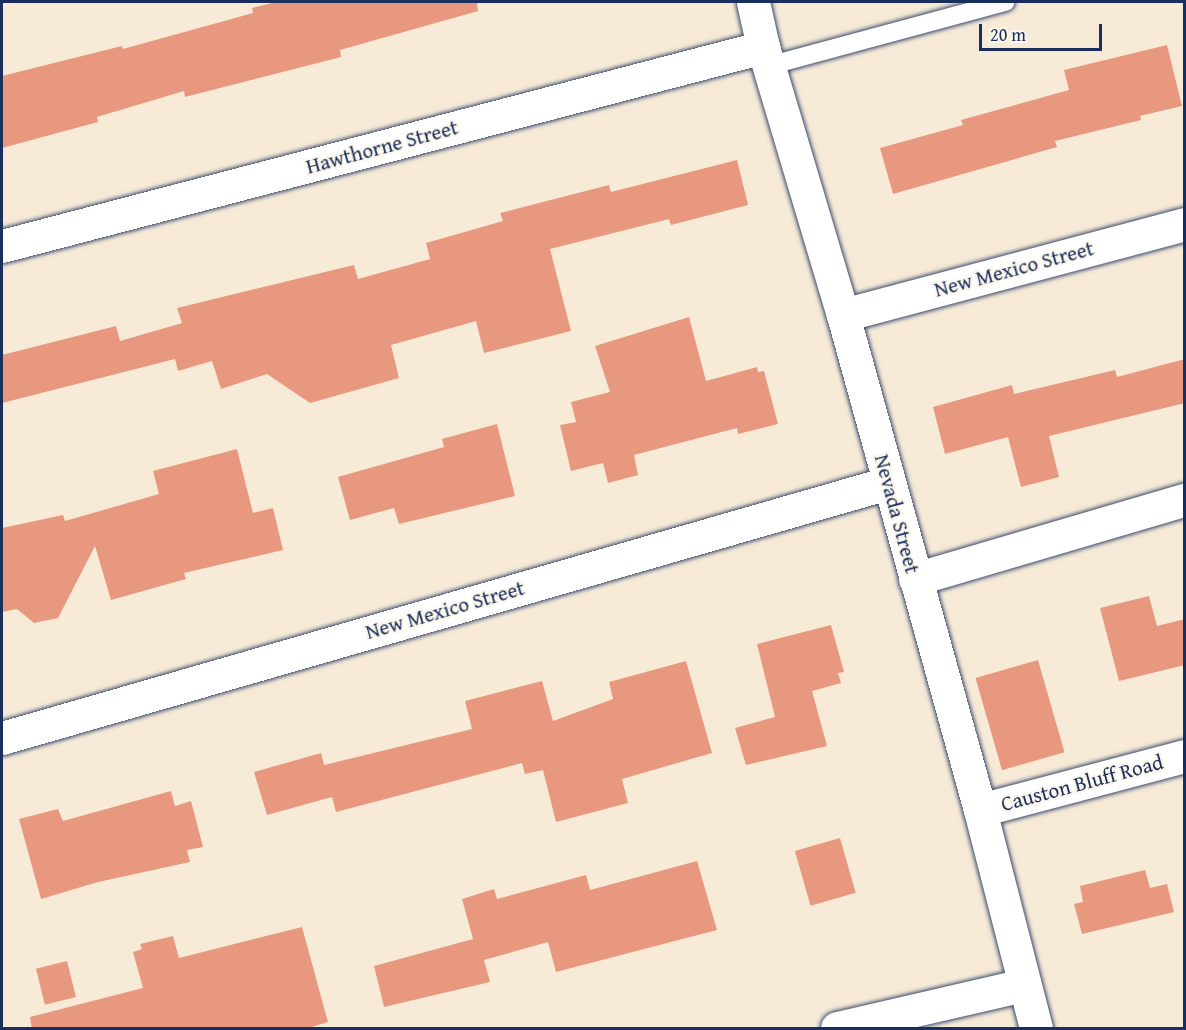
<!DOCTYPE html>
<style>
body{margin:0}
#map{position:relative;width:1186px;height:1030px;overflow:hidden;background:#f7ebd8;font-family:"Gentium Book Plus",serif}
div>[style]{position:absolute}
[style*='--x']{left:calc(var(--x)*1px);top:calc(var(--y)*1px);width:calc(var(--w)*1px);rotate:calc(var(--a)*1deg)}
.building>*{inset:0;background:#e99880;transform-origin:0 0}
.roads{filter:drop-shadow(0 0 2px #3c4b70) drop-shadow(0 0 2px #3c4b70)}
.lane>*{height:18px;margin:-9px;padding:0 9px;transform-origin:9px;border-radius:9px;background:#fff}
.street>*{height:33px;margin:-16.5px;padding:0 16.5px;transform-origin:16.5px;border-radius:16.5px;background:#fff}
span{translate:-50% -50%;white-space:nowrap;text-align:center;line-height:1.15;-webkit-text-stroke:4.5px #fbf7ec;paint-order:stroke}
.street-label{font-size:21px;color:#1b2f5e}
.frame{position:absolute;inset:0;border:3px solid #1b2f5e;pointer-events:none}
.scale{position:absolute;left:979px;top:24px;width:123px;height:27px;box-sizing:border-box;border:3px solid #1b2f5e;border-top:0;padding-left:8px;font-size:18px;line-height:21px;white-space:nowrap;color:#1b2f5e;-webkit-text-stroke:4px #fbf7ec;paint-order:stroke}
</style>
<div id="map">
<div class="building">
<i style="clip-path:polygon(276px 2px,477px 2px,478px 11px,340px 50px,341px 57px,185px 97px,184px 91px,97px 117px,98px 122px,2px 148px,2px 76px,122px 46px,123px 49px,253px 13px,252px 8px)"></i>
<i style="clip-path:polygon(1167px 45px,1182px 106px,1140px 116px,1141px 120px,1055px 141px,1057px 147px,893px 194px,880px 148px,963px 125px,961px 120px,1069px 90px,1064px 70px)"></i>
<i style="clip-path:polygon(737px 160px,748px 205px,671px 225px,669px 219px,550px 249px,571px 331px,484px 353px,476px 321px,391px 345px,399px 378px,310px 403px,267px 374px,221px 389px,212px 361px,178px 371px,175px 359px,2px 403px,2px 355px,116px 326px,120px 341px,182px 323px,177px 308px,354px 265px,358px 279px,430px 259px,426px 243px,503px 221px,500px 213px,609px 185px,611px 192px)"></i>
<i style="clip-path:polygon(689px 317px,706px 381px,757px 367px,758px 372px,764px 371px,778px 424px,738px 434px,737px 428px,634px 455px,638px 475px,608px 483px,603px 463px,571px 471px,560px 425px,576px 422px,571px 402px,610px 392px,595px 346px)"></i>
<i style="clip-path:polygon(1185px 359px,1185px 403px,1049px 436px,1059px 477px,1021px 487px,1008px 437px,945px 454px,933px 407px,1012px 385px,1014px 394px,1115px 370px,1117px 377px)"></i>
<i style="clip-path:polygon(497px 424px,515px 496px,399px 524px,394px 508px,350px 520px,338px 477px,444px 447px,442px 439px)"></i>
<i style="clip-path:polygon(237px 449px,253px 513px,273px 508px,283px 550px,184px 573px,186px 579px,111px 600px,95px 546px,58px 618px,34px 623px,17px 609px,2px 612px,2px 528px,63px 515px,65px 521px,159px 494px,153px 471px)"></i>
<i style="clip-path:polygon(1149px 596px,1157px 626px,1185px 619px,1185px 665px,1119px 681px,1100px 608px)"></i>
<i style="clip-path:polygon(831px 625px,844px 672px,838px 673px,841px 683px,812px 691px,827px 746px,746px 765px,735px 728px,775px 717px,757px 644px)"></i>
<i style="left:1038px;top:660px;width:96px;height:65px;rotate:74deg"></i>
<i style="clip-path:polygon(686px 661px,712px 753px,622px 779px,628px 803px,556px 822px,543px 770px,525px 774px,522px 763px,336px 812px,332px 797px,267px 815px,254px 772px,321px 753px,324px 765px,472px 729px,465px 701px,542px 681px,553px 721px,613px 699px,609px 682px)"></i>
<i style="clip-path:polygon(171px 791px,175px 806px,191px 801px,203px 847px,187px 850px,190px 862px,98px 882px,41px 899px,19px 819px,58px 809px,63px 821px)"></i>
<i style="left:840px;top:838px;width:57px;height:47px;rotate:74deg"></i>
<i style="clip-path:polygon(697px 861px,717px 930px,556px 972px,548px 942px,484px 960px,490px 982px,384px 1007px,374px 966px,473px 939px,462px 899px,494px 889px,497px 899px,586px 875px,590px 890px)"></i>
<i style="clip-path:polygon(1145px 870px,1150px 888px,1167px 884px,1174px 912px,1082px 934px,1074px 904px,1083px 902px,1080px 886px)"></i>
<i style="clip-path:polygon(302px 927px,328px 1022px,305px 1029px,32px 1029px,30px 1017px,143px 988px,133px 952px,142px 949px,140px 944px,173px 936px,179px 958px)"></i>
<i style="left:67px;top:961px;width:37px;height:32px;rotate:76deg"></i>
</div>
<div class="roads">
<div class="lane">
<i style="--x:768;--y:66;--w:246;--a:-15.1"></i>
</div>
<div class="street">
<i style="--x:753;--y:2;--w:46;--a:77.5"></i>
<i style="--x:763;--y:47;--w:280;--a:73.4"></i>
<i style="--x:843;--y:315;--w:514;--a:74.53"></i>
<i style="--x:980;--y:810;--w:225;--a:75.6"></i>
<i style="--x:2;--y:246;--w:787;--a:-14.65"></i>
<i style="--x:843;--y:315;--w:353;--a:-14.9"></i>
<i style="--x:915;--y:579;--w:280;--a:-16.4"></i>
<i style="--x:2;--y:738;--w:922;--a:-16.06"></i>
<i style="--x:980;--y:810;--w:211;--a:-14.8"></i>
<i style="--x:837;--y:1028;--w:191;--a:-13"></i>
</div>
</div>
<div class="street-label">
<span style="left:382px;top:147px;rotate:-15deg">Hawthorne Street</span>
<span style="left:1014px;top:269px;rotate:-15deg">New Mexico Street</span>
<span style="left:897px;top:514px;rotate:75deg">Nevada Street</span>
<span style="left:445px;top:610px;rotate:-16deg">New Mexico Street</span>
<span style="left:1082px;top:783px;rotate:-15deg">Causton Bluff Road</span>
</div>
<div class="frame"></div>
<div class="scale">20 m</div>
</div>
